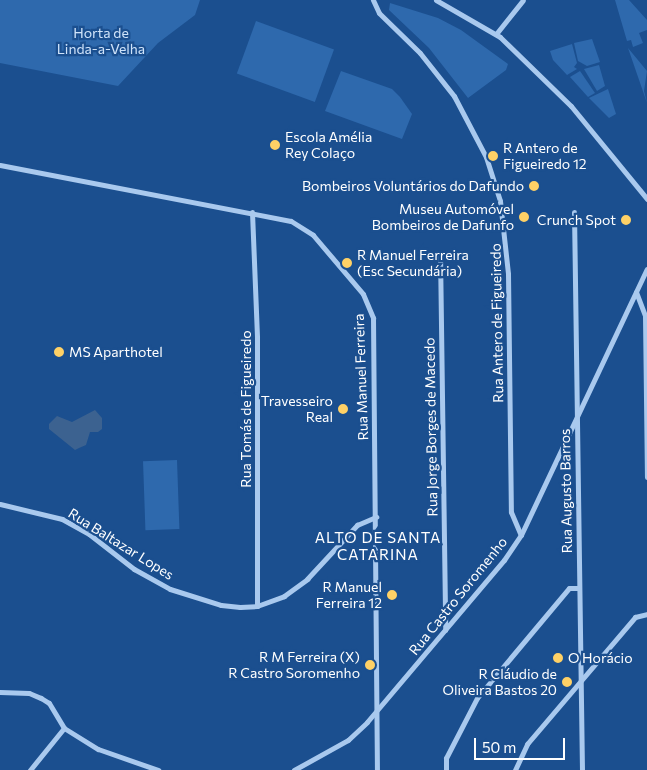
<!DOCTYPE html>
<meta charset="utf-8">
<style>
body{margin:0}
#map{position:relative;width:647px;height:770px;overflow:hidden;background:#1b4f8f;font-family:Commissioner,sans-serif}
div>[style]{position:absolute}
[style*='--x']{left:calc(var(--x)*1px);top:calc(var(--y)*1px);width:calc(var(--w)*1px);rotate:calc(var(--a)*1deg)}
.green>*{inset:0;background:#2e69ad;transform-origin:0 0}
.water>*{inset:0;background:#3c6290}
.minor>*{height:5px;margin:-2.5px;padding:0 2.5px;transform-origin:2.5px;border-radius:2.5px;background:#a9c9ee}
.dots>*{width:14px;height:14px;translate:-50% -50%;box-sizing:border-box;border:2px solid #1b4f8f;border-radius:50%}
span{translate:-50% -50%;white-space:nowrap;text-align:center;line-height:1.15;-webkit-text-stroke:4.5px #1b4f8f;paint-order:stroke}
.park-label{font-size:14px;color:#cfe3fa}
.poi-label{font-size:14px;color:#fff}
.left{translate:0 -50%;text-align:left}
.right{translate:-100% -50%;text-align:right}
.street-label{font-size:14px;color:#fff}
.neighbourhood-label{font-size:15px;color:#fff;letter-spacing:1px}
.scale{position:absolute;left:474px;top:738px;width:91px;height:22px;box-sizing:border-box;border:2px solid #fff;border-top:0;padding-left:6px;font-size:15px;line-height:18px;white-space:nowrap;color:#fff;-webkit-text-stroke:4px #1b4f8f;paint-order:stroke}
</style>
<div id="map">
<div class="green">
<i style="clip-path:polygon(0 0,200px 0,195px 15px,158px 43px,118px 86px,0 63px)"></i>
<i style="clip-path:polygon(615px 0,629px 0,647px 20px,647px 30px,639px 33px,643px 43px,633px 47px,631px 40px,627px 41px)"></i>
<i style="clip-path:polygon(390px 3px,438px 18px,461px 30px,508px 64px,506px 70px,468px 98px,429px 48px,389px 10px)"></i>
<i style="left:256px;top:21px;width:83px;height:56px;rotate:20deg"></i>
<i style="clip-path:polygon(592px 39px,600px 62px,587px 66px,578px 61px,574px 43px)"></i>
<i style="clip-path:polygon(572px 44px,577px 63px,574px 67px,577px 69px,567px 75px,553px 60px,550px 51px)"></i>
<i style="clip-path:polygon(628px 48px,647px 71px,644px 91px,647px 103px)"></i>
<i style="clip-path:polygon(599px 65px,605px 86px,597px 91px,584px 69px)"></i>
<i style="clip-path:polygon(341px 71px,392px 89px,400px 97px,412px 114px,402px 139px,325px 111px)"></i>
<i style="clip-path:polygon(580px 71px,595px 93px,588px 97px,570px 77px)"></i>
<i style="clip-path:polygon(608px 89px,616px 114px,609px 118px,589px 98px)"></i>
<i style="left:177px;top:460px;width:69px;height:34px;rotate:88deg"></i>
</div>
<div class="water">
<i style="clip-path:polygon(95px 410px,102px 418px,102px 429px,98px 432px,90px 432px,86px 445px,79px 448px,75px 450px,49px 429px,49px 424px,57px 416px,72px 422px)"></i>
</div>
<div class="minor">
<i style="--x:373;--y:0;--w:14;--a:65"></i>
<i style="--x:379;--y:13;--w:57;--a:44.3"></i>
<i style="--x:420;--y:53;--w:55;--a:51.7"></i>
<i style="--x:454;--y:96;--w:69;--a:62.3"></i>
<i style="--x:486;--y:157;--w:46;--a:72.3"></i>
<i style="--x:500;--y:201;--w:73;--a:83.7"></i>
<i style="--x:508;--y:274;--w:238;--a:89.3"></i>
<i style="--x:511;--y:512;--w:25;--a:67"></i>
<i style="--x:436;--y:0;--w:74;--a:30"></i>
<i style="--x:500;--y:37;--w:99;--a:44.2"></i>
<i style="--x:571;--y:106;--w:120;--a:50.7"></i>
<i style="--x:496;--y:34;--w:43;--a:-51.5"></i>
<i style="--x:0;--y:165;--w:296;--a:10.9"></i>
<i style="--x:291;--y:221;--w:26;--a:32"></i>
<i style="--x:313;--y:235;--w:77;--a:49.7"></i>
<i style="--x:363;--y:294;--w:26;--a:67"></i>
<i style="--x:373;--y:318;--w:452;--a:89.5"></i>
<i style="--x:252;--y:212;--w:125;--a:87.7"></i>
<i style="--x:257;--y:337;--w:269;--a:90"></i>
<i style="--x:574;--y:212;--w:558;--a:89.18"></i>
<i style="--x:440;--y:253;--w:377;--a:89.2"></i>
<i style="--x:636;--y:292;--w:26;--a:69"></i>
<i style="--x:645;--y:316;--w:161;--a:89.3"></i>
<i style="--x:0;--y:504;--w:64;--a:13.6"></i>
<i style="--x:62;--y:519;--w:31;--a:29"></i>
<i style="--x:89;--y:534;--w:57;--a:37.9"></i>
<i style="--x:134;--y:569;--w:41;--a:29.1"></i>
<i style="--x:170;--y:589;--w:53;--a:17.4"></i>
<i style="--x:221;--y:605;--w:19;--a:6"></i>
<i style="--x:240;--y:607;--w:17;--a:-3"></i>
<i style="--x:257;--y:606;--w:29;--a:-20"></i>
<i style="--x:284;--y:596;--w:29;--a:-36"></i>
<i style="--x:307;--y:579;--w:74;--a:-47.2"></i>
<i style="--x:357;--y:525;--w:21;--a:-23"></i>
<i style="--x:0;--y:692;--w:29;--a:2"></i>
<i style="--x:29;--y:693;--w:13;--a:23"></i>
<i style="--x:41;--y:698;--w:9;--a:32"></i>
<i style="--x:49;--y:703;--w:29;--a:59"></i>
<i style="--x:64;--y:728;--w:54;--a:129"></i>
<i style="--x:64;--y:728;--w:40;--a:32"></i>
<i style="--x:98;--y:749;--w:64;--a:19.3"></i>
<i style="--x:294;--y:770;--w:62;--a:-29.1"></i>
<i style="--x:348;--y:740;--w:26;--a:-43"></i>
<i style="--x:367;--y:722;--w:212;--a:-49.8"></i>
<i style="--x:504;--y:560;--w:30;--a:-56"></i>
<i style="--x:521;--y:535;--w:294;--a:-64.7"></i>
<i style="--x:446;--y:770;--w:12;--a:-90"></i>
<i style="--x:446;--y:758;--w:68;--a:-62.7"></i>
<i style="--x:477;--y:698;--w:143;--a:-50.1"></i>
<i style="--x:569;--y:588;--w:10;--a:0"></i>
<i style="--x:515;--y:770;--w:29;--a:-65"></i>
<i style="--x:527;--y:744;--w:167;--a:-49.6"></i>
<i style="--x:635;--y:617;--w:12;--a:-14"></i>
</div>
<div class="dots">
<i style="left:275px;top:145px;background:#ffd166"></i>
<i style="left:493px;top:156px;background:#ffd166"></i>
<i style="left:534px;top:186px;background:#ffd166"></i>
<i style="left:524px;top:217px;background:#ffd166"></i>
<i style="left:626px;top:220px;background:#ffd166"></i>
<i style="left:347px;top:263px;background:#ffd166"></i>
<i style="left:59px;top:352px;background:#ffd166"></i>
<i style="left:343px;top:409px;background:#ffd166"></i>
<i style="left:392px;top:595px;background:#ffd166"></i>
<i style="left:558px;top:658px;background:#ffd166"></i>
<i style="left:370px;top:665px;background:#ffd166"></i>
<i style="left:567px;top:682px;background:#ffd166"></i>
</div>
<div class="park-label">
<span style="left:101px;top:41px">Horta de<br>Linda-a-Velha</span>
</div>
<div class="poi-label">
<span class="left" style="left:285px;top:145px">Escola Amélia<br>Rey Colaço</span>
<span class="left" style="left:503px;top:156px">R Antero de<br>Figueiredo 12</span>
<span class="right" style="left:524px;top:186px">Bombeiros Voluntários do Dafundo</span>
<span class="right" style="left:514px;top:217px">Museu Automóvel<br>Bombeiros de Dafunfo</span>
<span class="right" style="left:616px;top:220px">Crunch Spot</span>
<span class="left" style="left:357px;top:263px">R Manuel Ferreira<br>(Esc Secundária)</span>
<span class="left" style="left:69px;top:352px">MS Aparthotel</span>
<span class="right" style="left:333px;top:409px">Travesseiro<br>Real</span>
<span class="right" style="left:382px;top:595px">R Manuel<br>Ferreira 12</span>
<span class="right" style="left:360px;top:665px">R M Ferreira (X)<br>R Castro Soromenho</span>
<span class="left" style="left:568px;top:658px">O Horácio</span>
<span class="right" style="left:557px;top:682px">R Cláudio de<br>Oliveira Bastos 20</span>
</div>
<div class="street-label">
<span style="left:497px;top:323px;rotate:-91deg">Rua Antero de Figueiredo</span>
<span style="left:361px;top:377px;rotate:-92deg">Rua Manuel Ferreira</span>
<span style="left:246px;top:409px;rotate:-90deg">Rua Tomás de Figueiredo</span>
<span style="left:431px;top:427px;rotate:-91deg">Rua Jorge Borges de Macedo</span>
<span style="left:566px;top:491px;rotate:-91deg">Rua Augusto Barros</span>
<span style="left:121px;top:544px;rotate:32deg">Rua Baltazar Lopes</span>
<span style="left:458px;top:596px;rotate:-51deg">Rua Castro Soromenho</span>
</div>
<div class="neighbourhood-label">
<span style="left:378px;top:546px">ALTO DE SANTA<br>CATARINA</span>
</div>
<div class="scale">50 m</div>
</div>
